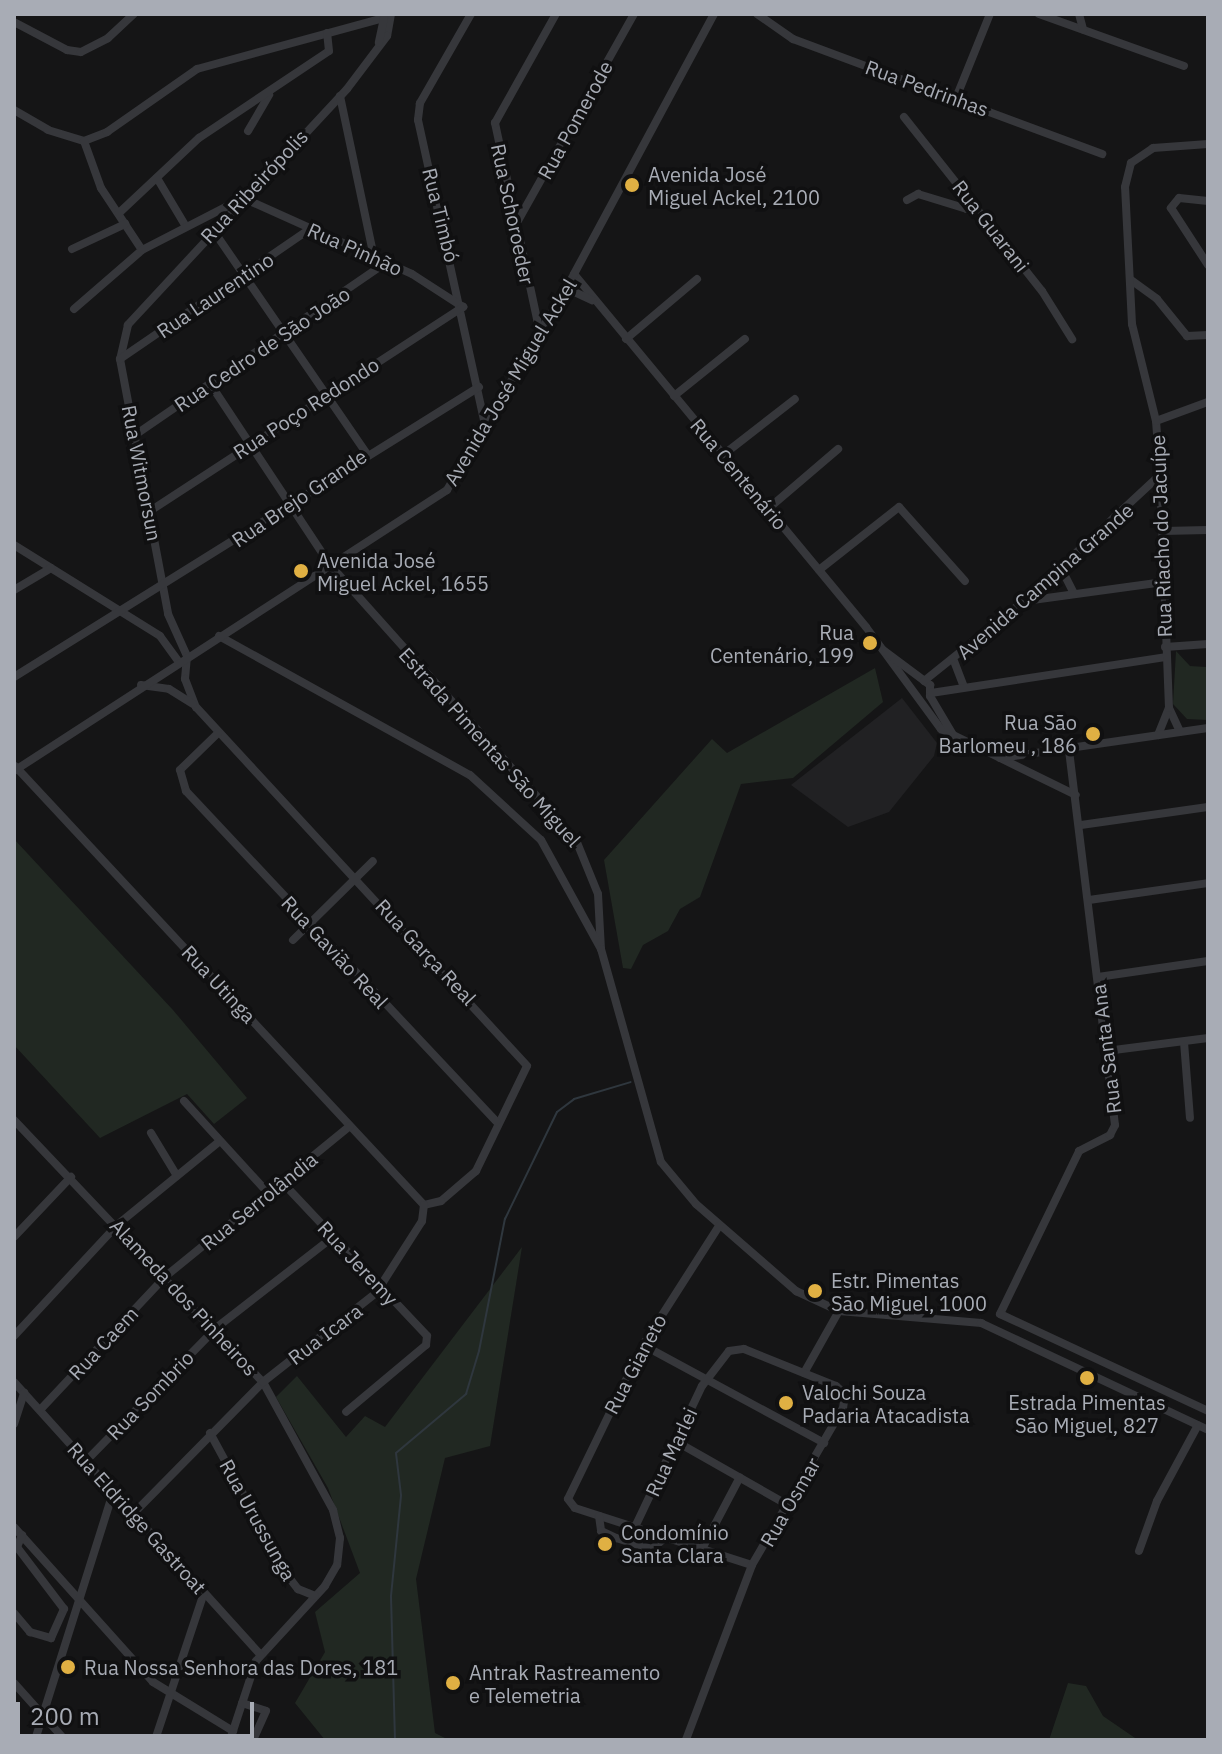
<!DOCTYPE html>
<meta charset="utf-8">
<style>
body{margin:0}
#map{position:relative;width:1222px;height:1754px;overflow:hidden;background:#151516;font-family:"IBM Plex Sans",sans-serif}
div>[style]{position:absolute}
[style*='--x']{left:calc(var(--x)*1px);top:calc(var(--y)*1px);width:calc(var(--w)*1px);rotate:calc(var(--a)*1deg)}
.built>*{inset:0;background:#212123}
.green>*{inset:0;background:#212822}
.stream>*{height:2px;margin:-1px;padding:0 1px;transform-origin:1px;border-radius:1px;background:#2f373e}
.minor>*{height:8px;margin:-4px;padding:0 4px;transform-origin:4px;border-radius:4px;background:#36373b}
.dots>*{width:22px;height:22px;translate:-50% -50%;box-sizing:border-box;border:4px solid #101011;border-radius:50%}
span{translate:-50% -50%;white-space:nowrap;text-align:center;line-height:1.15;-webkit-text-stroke:7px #101011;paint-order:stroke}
.street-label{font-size:20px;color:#a8acb5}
.poi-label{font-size:20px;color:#a8acb5}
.left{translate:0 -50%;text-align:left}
.right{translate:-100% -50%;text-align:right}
.frame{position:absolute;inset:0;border:16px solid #a8acb5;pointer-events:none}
.scale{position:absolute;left:16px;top:1702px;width:238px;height:36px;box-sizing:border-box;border:4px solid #a8acb5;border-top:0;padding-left:10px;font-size:24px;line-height:28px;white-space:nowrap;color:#a8acb5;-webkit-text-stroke:6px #101011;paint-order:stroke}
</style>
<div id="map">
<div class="built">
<i style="clip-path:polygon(902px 698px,937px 743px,934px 756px,889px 812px,848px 827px,791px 785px)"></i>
</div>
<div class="green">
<i style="clip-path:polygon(1176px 651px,1190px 666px,1206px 667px,1208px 720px,1187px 719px,1173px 704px)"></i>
<i style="clip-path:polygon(875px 668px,883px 702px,793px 778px,741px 784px,700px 897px,680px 909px,668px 931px,643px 945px,631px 969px,623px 968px,604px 860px,712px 739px,727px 753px)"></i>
<i style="clip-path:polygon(14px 839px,173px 1010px,247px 1098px,214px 1124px,187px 1094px,100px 1138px,14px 1045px)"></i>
<i style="clip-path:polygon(522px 1247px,490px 1446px,445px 1458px,416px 1579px,435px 1733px,449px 1740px,325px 1740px,295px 1703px,325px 1652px,315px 1612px,360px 1573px,328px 1488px,276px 1397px,297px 1376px,346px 1437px,365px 1416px,385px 1427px)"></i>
<i style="clip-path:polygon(1068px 1683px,1086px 1686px,1103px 1716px,1138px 1740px,1049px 1740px)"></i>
</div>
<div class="stream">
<i style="--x:395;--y:1740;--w:144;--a:-91.6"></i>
<i style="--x:391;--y:1596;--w:101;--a:-84.3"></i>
<i style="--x:401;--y:1495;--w:42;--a:-96.8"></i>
<i style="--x:396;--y:1453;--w:92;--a:-40.1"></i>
<i style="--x:466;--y:1394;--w:45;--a:-73.2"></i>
<i style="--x:479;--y:1351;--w:135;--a:-78.9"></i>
<i style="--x:505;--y:1219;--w:119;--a:-64.1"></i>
<i style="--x:557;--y:1112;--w:21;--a:-37"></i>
<i style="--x:574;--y:1099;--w:59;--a:-16.6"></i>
</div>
<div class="minor">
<i style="--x:391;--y:14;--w:22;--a:100"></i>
<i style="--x:387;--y:36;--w:66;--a:127"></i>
<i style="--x:347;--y:89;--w:322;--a:132.9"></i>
<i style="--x:128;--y:325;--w:35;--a:103"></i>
<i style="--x:120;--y:359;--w:259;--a:79.3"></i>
<i style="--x:168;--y:614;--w:46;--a:65.7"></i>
<i style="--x:187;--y:656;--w:23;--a:95"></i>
<i style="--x:185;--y:679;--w:30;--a:69"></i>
<i style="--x:196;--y:707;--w:488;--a:47.3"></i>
<i style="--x:527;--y:1066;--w:117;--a:115.9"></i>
<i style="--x:476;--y:1171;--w:46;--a:139.4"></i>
<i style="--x:441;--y:1201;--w:17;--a:167"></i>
<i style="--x:471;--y:14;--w:103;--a:119.8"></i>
<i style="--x:420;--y:103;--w:17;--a:97"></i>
<i style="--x:418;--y:120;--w:315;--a:77.6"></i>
<i style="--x:757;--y:14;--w:44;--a:34.8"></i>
<i style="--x:793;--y:39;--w:330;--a:20.4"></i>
<i style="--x:1039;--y:14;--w:154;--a:19.7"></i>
<i style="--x:1079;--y:14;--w:16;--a:75"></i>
<i style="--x:14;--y:22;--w:60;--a:27.8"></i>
<i style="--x:67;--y:50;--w:14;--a:8"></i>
<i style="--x:81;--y:52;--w:30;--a:-27"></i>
<i style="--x:108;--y:38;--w:35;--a:-43"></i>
<i style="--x:340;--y:96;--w:165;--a:78.1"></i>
<i style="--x:956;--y:98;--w:91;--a:-68"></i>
<i style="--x:14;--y:110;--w:39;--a:30"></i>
<i style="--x:48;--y:130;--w:38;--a:17"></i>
<i style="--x:84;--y:141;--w:25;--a:-21"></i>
<i style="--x:107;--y:132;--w:110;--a:-35"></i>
<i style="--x:197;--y:69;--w:194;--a:-15.3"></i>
<i style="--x:384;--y:18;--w:25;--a:102"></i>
<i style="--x:904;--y:117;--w:222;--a:51.6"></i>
<i style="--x:1042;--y:291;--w:57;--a:58"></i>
<i style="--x:248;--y:131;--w:42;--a:-59.7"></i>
<i style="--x:84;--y:141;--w:50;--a:70.1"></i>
<i style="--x:101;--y:188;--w:74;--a:56.5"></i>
<i style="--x:157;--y:178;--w:55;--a:59.2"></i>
<i style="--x:907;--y:200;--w:13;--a:-29"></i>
<i style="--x:918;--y:194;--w:51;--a:17"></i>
<i style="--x:967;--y:209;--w:10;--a:-6"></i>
<i style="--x:1208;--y:201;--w:29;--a:-174"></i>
<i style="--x:1179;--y:198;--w:13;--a:129"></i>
<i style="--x:1171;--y:208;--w:68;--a:57"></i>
<i style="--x:119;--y:213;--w:110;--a:-43.2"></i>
<i style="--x:199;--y:138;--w:156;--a:-33.8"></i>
<i style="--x:329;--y:51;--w:18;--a:-96"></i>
<i style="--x:515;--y:226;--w:243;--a:-60.7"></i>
<i style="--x:213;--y:230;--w:270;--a:55.5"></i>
<i style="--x:72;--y:249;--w:59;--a:-25.3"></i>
<i style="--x:574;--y:274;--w:458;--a:50.4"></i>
<i style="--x:866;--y:627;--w:127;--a:53.7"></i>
<i style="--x:941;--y:729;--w:150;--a:26.1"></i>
<i style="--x:1131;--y:280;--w:32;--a:36"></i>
<i style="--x:1157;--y:299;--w:48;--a:51"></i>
<i style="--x:1187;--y:336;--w:21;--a:-3"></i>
<i style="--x:566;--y:288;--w:29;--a:25"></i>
<i style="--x:74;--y:309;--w:90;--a:-40.9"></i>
<i style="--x:142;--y:250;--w:114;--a:-27.2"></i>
<i style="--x:243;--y:198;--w:185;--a:24.2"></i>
<i style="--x:412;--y:274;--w:61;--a:32.9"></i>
<i style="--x:540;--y:333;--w:215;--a:-102.1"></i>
<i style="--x:495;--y:123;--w:125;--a:-60.8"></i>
<i style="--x:626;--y:339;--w:93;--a:-40.2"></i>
<i style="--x:120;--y:359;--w:230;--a:-34.4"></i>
<i style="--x:211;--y:385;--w:217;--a:56.5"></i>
<i style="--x:331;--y:566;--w:368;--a:48.2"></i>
<i style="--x:576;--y:840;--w:58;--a:67.8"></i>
<i style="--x:598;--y:894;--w:55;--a:86.9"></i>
<i style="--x:674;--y:396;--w:91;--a:-38.8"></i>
<i style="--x:1156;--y:421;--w:55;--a:-20.1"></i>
<i style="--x:135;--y:435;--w:306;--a:-34.5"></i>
<i style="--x:723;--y:455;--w:91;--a:-37.9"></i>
<i style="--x:769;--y:508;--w:91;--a:-40.5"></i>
<i style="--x:150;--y:511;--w:374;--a:-33.1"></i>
<i style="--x:1163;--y:531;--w:45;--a:-1.3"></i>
<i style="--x:14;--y:545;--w:172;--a:31.9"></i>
<i style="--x:160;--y:636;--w:32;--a:54"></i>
<i style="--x:1061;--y:568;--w:29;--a:63"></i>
<i style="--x:819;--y:570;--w:102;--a:-38.2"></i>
<i style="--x:899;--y:507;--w:99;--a:48.3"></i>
<i style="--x:14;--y:590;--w:43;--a:-30.7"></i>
<i style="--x:1025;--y:601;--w:140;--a:-7.8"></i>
<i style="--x:219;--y:636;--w:287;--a:29"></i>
<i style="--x:470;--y:775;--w:96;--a:42.5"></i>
<i style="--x:541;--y:840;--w:124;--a:61.2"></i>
<i style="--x:601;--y:949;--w:221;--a:74.3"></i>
<i style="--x:661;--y:1162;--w:55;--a:50.2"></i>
<i style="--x:696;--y:1204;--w:133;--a:41"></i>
<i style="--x:796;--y:1291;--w:47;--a:24.9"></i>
<i style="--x:839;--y:1311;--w:143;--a:4.8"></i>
<i style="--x:981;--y:1323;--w:251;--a:25.2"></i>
<i style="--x:1165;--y:647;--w:43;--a:-4"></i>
<i style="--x:883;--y:650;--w:59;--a:36.7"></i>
<i style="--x:930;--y:685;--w:11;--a:90"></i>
<i style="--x:930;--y:696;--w:51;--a:59.4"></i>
<i style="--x:954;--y:661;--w:26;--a:69"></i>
<i style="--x:14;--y:677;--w:548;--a:-31.95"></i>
<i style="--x:924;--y:681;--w:128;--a:-38.7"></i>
<i style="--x:1024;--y:601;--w:185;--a:-42.8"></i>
<i style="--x:141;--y:685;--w:28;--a:8"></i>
<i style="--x:169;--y:689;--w:28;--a:32"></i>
<i style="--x:931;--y:693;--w:237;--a:-8.7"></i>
<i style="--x:1169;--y:708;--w:26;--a:65"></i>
<i style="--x:218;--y:733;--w:53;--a:135.8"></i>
<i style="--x:180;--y:770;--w:22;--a:74"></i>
<i style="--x:186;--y:791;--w:453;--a:46.8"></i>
<i style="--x:1158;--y:735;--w:29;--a:-68"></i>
<i style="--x:1169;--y:708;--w:234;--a:-92.2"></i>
<i style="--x:1160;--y:474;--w:53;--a:-94.3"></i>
<i style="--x:1156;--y:421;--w:100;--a:-103.9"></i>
<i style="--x:1132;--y:324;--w:137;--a:-92.9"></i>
<i style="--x:1125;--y:187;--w:25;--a:-76"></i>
<i style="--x:1131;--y:163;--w:27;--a:-34"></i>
<i style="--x:1153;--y:148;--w:55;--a:-4.2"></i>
<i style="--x:1000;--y:758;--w:210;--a:-8.2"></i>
<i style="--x:15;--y:766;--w:600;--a:47.03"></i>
<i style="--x:14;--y:771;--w:516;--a:-32.98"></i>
<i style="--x:447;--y:490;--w:251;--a:-59.5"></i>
<i style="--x:574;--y:274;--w:295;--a:-61.7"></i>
<i style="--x:1081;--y:825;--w:128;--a:-8.1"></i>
<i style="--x:1089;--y:900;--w:120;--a:-8.1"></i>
<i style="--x:293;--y:940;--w:112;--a:-44.6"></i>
<i style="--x:1098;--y:977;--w:111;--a:-8.3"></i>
<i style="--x:1184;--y:1042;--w:76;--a:85.5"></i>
<i style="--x:1106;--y:1051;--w:103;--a:-7.3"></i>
<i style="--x:184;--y:1101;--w:126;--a:47.6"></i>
<i style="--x:14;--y:1120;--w:361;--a:46.5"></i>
<i style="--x:263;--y:1382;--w:146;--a:61.3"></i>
<i style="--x:333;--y:1510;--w:29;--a:76"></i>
<i style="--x:340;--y:1538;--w:27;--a:96"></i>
<i style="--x:337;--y:1565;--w:24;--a:120"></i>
<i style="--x:325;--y:1586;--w:102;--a:132.6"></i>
<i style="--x:256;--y:1661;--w:83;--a:108.2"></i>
<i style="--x:151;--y:1133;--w:50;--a:58.8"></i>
<i style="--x:283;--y:1183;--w:210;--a:46.7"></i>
<i style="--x:427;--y:1336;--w:9;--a:96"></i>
<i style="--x:426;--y:1345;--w:104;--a:140.1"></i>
<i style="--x:719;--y:1226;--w:141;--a:122.6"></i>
<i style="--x:643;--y:1345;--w:171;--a:116"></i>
<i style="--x:568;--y:1499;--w:11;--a:52"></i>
<i style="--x:575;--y:1508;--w:186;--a:17.9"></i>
<i style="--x:14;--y:1237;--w:83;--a:-46.5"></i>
<i style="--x:1000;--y:1314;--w:181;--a:-64.1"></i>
<i style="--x:1079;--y:1151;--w:35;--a:-27"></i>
<i style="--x:1110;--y:1135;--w:11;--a:-63"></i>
<i style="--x:1115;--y:1125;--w:380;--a:-97"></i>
<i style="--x:1000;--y:1314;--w:230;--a:25"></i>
<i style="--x:14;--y:1336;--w:151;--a:-47.1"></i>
<i style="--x:117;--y:1225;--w:133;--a:-39.2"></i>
<i style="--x:643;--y:1345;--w:206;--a:28.4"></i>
<i style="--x:804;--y:1373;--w:71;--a:-60.6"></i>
<i style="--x:14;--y:1382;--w:368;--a:47.9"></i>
<i style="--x:40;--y:1410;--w:184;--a:-46.8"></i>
<i style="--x:166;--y:1276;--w:237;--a:-39.2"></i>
<i style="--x:14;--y:1424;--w:33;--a:-72"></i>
<i style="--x:210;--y:1433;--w:162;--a:61.5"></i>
<i style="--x:287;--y:1575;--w:18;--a:52"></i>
<i style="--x:298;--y:1589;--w:18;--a:22"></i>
<i style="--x:677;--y:1442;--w:128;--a:29.6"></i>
<i style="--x:85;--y:1462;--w:187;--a:-45.6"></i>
<i style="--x:216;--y:1328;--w:148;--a:-37.9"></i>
<i style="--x:133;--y:1514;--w:185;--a:-45.4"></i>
<i style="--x:263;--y:1382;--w:144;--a:-38.2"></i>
<i style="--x:376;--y:1293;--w:85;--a:-57.4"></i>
<i style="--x:422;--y:1221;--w:16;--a:-83"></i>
<i style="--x:599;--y:1516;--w:15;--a:82"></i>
<i style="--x:601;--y:1531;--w:17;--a:25"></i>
<i style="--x:616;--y:1538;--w:38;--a:17"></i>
<i style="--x:652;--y:1549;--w:18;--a:-41"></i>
<i style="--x:14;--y:1527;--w:208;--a:48.1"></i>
<i style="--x:153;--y:1682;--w:94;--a:31.5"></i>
<i style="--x:635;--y:1527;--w:156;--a:-64.6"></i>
<i style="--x:702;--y:1386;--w:44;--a:-52.4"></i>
<i style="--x:729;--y:1351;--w:15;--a:-8"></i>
<i style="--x:744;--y:1349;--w:99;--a:21.9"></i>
<i style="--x:836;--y:1386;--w:12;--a:42"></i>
<i style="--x:845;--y:1394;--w:14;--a:98"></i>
<i style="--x:843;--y:1408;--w:181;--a:120.1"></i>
<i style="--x:752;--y:1565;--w:187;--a:110.7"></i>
<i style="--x:702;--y:1549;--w:81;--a:-62.2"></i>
<i style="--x:1139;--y:1551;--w:53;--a:-70.2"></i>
<i style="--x:1157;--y:1501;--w:86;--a:-61.7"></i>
<i style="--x:14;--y:1613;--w:25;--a:50"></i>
<i style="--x:30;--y:1632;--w:22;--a:16"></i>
<i style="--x:51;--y:1638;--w:32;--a:-66"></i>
<i style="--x:64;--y:1609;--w:78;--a:-127.2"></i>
<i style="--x:17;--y:1547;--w:13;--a:-67"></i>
<i style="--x:14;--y:1683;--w:76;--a:48.2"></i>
<i style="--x:242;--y:1703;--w:25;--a:18"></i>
<i style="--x:266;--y:1711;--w:32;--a:114"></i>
<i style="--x:35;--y:1740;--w:260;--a:-72.5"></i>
<i style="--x:155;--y:1740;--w:155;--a:-71.6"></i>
</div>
<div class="dots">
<i style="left:632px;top:185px;background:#e0b043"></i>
<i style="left:301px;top:571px;background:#e0b043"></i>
<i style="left:870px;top:643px;background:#e0b043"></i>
<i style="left:1093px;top:734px;background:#e0b043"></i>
<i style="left:815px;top:1291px;background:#e0b043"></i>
<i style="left:1087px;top:1378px;background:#e0b043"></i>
<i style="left:786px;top:1403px;background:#e0b043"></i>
<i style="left:605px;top:1544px;background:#e0b043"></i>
<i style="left:68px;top:1667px;background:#e0b043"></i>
<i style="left:453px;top:1683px;background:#e0b043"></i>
</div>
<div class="street-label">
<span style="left:927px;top:88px;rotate:20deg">Rua Pedrinhas</span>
<span style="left:575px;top:120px;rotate:-61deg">Rua Pomerode</span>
<span style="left:254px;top:186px;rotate:-47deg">Rua Ribeirópolis</span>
<span style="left:513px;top:214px;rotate:78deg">Rua Schoroeder</span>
<span style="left:441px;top:215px;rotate:76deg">Rua Timbó</span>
<span style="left:991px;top:226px;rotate:52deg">Rua Guarani</span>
<span style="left:355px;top:249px;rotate:24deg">Rua Pinhão</span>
<span style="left:215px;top:295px;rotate:-34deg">Rua Laurentino</span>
<span style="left:262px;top:349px;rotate:-34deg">Rua Cedro de São João</span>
<span style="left:510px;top:382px;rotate:-59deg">Avenida José Miguel Ackel</span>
<span style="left:306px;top:408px;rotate:-33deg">Rua Poço Redondo</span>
<span style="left:142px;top:473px;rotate:79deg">Rua Witmorsun</span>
<span style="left:739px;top:474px;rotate:50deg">Rua Centenário</span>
<span style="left:299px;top:498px;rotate:-34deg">Rua Brejo Grande</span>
<span style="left:1161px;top:536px;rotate:-92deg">Rua Riacho do Jacuípe</span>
<span style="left:1045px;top:581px;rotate:-41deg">Avenida Campina Grande</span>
<span style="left:490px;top:747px;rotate:48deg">Estrada Pimentas São Miguel</span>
<span style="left:335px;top:952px;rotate:47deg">Rua Gavião Real</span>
<span style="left:426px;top:952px;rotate:47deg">Rua Garça Real</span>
<span style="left:219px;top:984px;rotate:47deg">Rua Utinga</span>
<span style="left:1106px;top:1049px;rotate:-97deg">Rua Santa Ana</span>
<span style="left:259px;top:1201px;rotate:-39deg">Rua Serrolândia</span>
<span style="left:358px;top:1263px;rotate:47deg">Rua Jeremy</span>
<span style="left:184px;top:1297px;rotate:47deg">Alameda dos Pinheiros</span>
<span style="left:325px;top:1334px;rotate:-37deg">Rua Icara</span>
<span style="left:103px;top:1343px;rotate:-47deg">Rua Caem</span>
<span style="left:635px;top:1364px;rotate:-62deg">Rua Gianeto</span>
<span style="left:150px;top:1395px;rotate:-46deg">Rua Sombrio</span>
<span style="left:671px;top:1452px;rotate:-65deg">Rua Marlei</span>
<span style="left:790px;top:1502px;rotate:-60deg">Rua Osmar</span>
<span style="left:137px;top:1518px;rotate:48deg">Rua Eldridge Gastroat</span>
<span style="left:258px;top:1520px;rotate:61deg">Rua Urussunga</span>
</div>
<div class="poi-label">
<span class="left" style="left:648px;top:186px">Avenida José<br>Miguel Ackel, 2100</span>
<span class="left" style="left:317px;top:572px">Avenida José<br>Miguel Ackel, 1655</span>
<span class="right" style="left:854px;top:644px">Rua<br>Centenário, 199</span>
<span class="right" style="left:1077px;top:734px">Rua São<br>Barlomeu , 186</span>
<span class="left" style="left:831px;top:1292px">Estr. Pimentas<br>São Miguel, 1000</span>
<span class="left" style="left:802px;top:1404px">Valochi Souza<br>Padaria Atacadista</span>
<span style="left:1087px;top:1414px">Estrada Pimentas<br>São Miguel, 827</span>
<span class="left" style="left:621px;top:1544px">Condomínio<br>Santa Clara</span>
<span class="left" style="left:84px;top:1667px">Rua Nossa Senhora das Dores, 181</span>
<span class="left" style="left:469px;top:1684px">Antrak Rastreamento<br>e Telemetria</span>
</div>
<div class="frame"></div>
<div class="scale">200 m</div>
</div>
